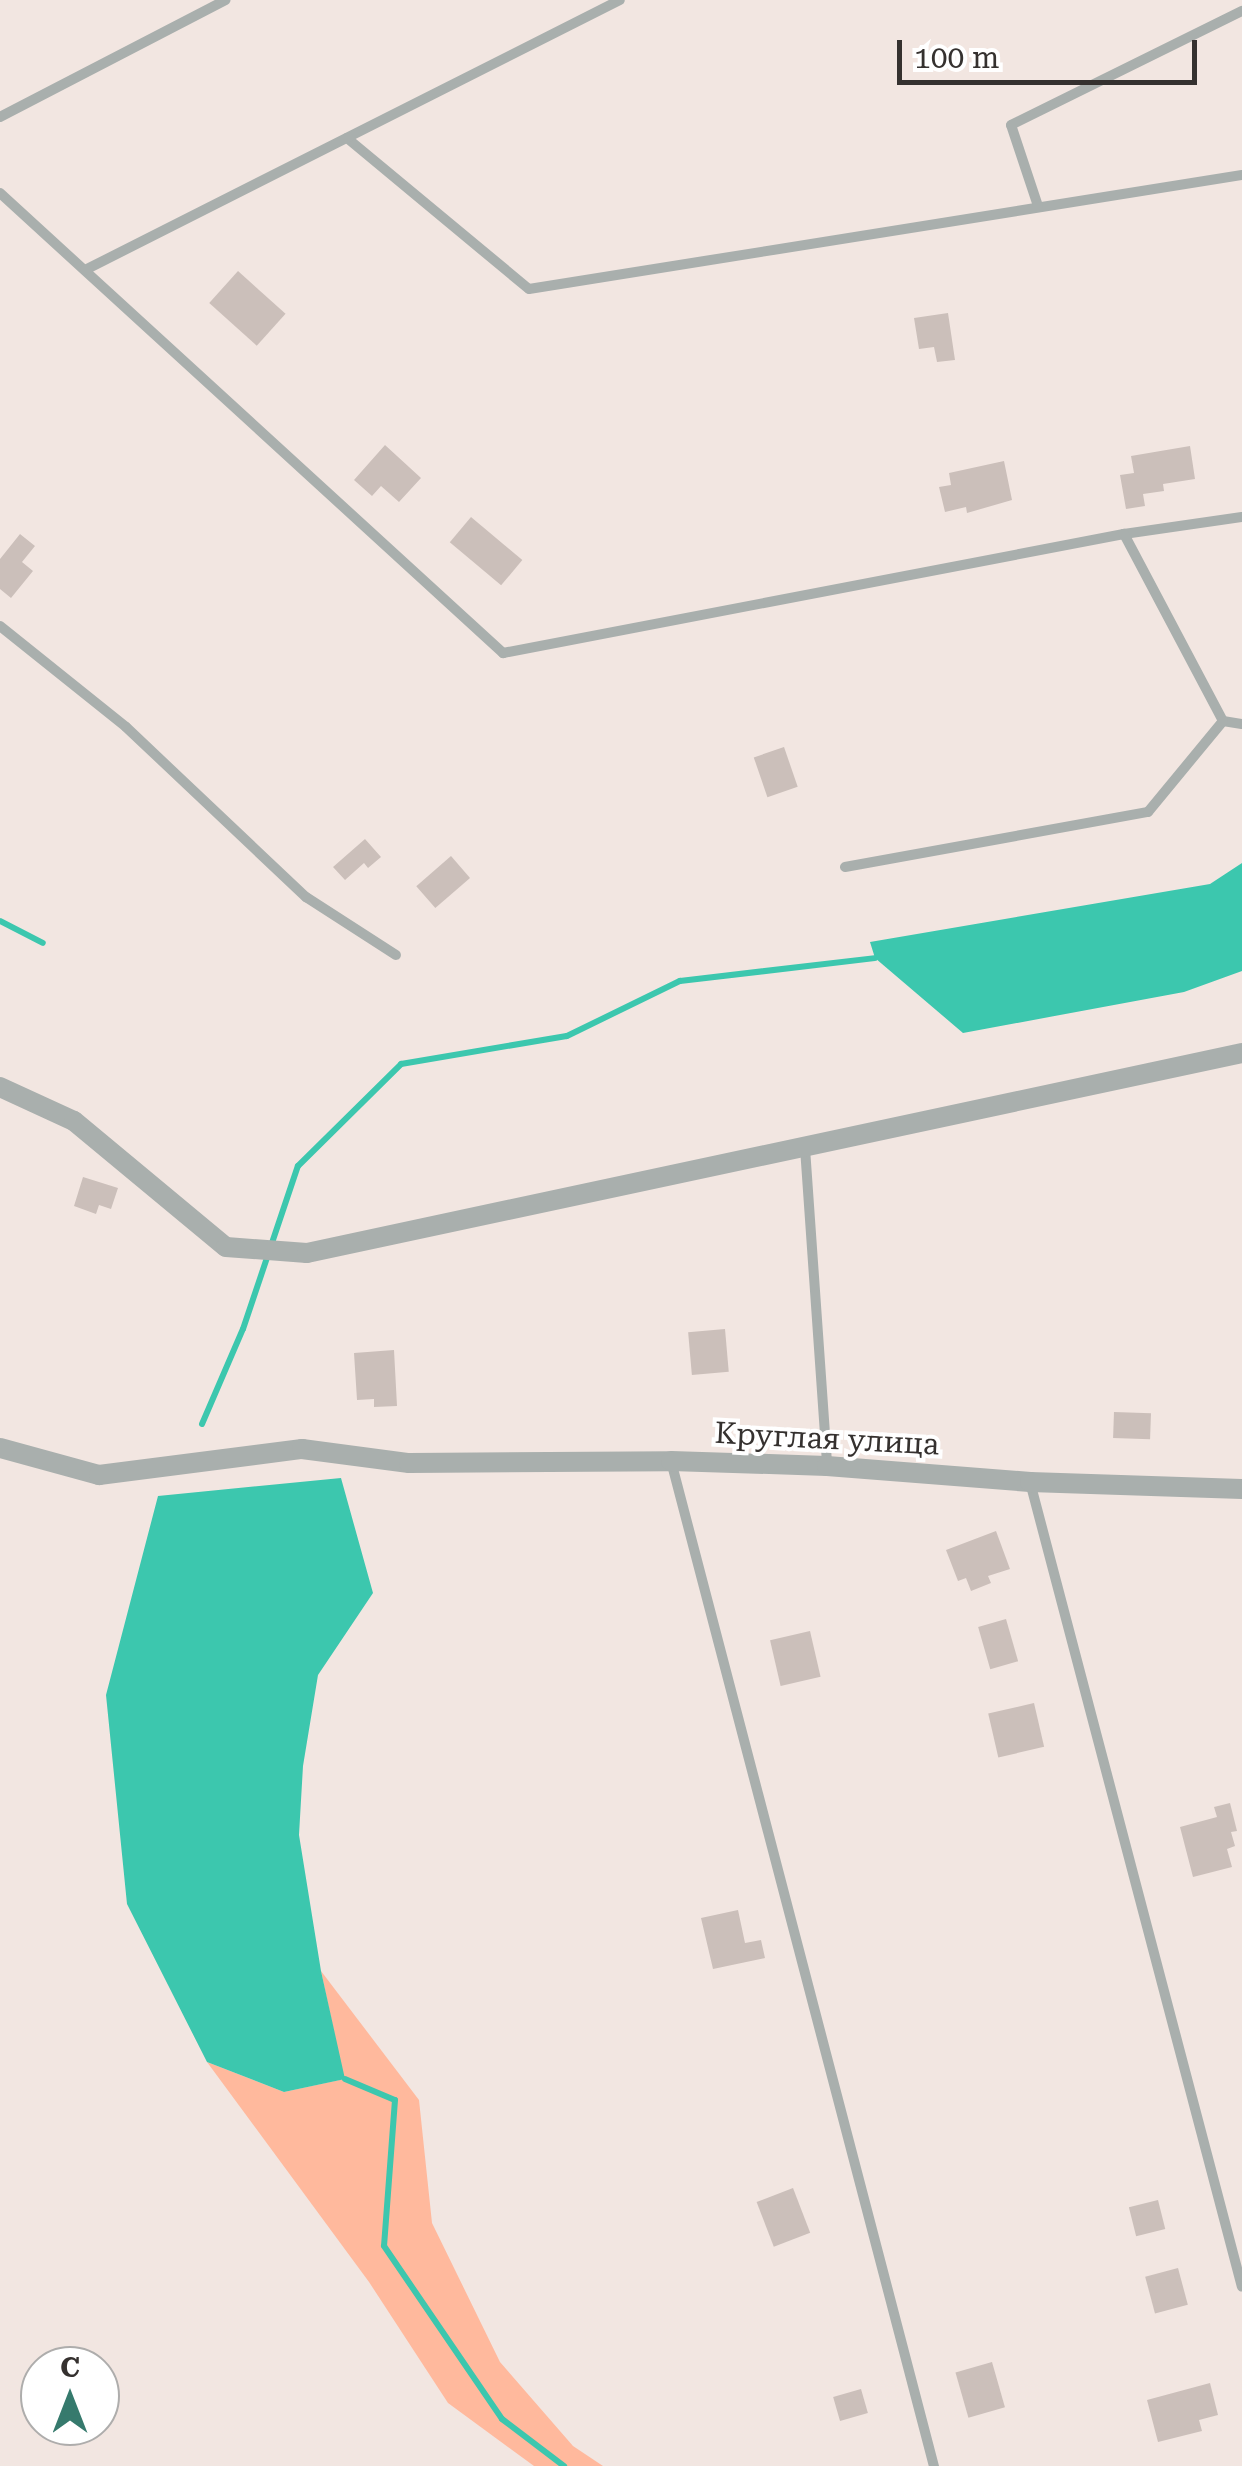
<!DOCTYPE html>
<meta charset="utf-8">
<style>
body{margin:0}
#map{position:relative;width:1242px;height:2466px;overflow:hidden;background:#f2e6e1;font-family:"Roboto Serif",serif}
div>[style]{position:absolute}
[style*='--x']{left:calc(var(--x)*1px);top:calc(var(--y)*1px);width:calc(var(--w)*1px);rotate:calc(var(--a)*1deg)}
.green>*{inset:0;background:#ffb99d}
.water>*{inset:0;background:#3cc7ae}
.stream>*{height:6px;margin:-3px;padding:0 3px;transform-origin:3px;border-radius:3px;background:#3cc7ae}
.building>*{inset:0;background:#cbbfba;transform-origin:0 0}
.service>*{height:10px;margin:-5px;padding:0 5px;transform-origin:5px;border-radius:5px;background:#a9afad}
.minor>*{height:20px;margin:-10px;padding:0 10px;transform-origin:10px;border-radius:10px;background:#a9afad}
span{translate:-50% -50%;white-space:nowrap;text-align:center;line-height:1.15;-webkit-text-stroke:8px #fff;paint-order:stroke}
.street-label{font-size:30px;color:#35312f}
.north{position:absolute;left:20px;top:2346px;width:100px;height:100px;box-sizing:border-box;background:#fff;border:2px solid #aeadac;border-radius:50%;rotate:0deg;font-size:28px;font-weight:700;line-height:40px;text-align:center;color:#35312f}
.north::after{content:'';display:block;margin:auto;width:35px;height:45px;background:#367a6d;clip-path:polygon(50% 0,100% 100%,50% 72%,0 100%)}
.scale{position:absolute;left:897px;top:40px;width:300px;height:45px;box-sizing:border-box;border:5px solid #35312f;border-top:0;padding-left:12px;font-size:30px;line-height:35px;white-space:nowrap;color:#35312f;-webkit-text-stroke:8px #fff;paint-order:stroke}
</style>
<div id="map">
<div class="green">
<i style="clip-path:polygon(321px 1971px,419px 2100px,432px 2223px,500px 2362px,573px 2446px,603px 2466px,534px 2466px,448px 2403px,369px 2282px,207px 2062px,284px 2092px,344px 2079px)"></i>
</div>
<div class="water">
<i style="clip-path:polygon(1242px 863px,1242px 971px,1184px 992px,963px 1033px,875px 958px,870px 942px,1210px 884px)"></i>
<i style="clip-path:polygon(341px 1478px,373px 1593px,318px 1675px,303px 1766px,299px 1835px,321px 1971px,345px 2079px,284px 2092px,207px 2062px,127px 1904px,106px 1695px,158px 1496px)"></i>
</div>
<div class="stream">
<i style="--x:0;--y:921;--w:48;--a:27.1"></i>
<i style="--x:202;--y:1424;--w:103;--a:-66.7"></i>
<i style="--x:243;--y:1329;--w:172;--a:-71.4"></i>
<i style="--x:298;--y:1166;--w:145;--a:-44.7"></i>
<i style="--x:401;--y:1064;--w:168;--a:-9.6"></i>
<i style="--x:567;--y:1036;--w:126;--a:-26"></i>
<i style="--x:680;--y:981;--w:196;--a:-6.7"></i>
<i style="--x:345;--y:2079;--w:54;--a:22.8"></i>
<i style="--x:395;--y:2100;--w:146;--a:94.3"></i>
<i style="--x:384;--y:2246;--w:209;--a:55.7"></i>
<i style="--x:502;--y:2419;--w:78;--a:37.2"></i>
</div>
<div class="building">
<i style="left:238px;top:271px;width:64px;height:43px;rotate:42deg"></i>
<i style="clip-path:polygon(948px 313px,955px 360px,937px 362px,934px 347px,919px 349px,914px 318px)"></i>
<i style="clip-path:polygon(385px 445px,421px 478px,399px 502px,381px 486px,372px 496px,354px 480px)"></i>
<i style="clip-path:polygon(1190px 446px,1195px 479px,1163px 484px,1164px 491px,1143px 494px,1145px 506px,1126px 509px,1120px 475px,1134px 473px,1131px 456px)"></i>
<i style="clip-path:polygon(1004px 461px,1012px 500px,967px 513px,966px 507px,945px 512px,939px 487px,951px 485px,949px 473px)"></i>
<i style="left:471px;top:517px;width:67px;height:33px;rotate:40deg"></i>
<i style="clip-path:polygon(20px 534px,35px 546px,22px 562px,33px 571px,11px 598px,0 589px,0 559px)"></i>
<i style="left:784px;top:747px;width:42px;height:32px;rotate:71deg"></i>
<i style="clip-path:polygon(365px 839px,381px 857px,368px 868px,364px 863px,345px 880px,333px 867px)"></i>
<i style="left:451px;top:856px;width:29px;height:46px;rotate:49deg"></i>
<i style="clip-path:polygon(83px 1177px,118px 1188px,111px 1209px,99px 1205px,96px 1214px,74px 1206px)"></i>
<i style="left:725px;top:1329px;width:43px;height:37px;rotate:85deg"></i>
<i style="clip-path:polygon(394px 1350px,397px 1406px,374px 1407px,374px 1399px,357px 1400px,354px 1353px)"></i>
<i style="left:1114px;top:1412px;width:37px;height:26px;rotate:2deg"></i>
<i style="clip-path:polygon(996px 1531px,1010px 1569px,988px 1576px,991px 1583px,971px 1591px,966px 1578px,958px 1581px,946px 1550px)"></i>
<i style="left:1006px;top:1619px;width:44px;height:29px;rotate:74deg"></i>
<i style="left:810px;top:1631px;width:47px;height:41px;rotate:77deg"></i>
<i style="left:1034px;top:1703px;width:45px;height:47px;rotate:77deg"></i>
<i style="clip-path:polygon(1230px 1803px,1237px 1831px,1231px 1832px,1235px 1846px,1227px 1849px,1232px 1867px,1193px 1877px,1180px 1827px,1217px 1817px,1214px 1807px)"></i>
<i style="clip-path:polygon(738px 1910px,745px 1943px,761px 1940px,765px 1958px,713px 1969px,701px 1918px)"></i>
<i style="left:793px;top:2188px;width:48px;height:39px;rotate:69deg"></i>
<i style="left:1158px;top:2200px;width:30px;height:30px;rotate:76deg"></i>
<i style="left:1178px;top:2268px;width:38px;height:34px;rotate:75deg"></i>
<i style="left:992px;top:2362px;width:47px;height:38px;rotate:74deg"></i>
<i style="clip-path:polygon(1210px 2383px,1218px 2415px,1199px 2420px,1202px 2431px,1158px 2442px,1147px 2400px)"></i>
<i style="left:861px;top:2389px;width:25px;height:29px;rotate:74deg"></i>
</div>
<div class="service">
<i style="--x:0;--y:117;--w:254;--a:-27.4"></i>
<i style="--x:347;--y:138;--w:236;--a:39.7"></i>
<i style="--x:529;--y:289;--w:722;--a:-9.08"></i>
<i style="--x:0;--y:193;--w:682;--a:42.44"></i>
<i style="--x:503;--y:653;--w:632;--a:-10.85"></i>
<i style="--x:1124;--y:534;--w:119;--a:-8.2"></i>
<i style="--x:1038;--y:206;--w:85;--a:-108.4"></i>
<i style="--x:1011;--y:125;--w:258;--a:-26.3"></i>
<i style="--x:85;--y:270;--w:599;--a:-26.78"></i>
<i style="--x:0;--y:626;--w:161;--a:38.7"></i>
<i style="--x:126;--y:727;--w:248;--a:43.4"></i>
<i style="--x:306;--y:897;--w:107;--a:32.8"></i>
<i style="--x:1223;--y:721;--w:19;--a:9"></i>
<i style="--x:845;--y:867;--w:308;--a:-10.3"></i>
<i style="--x:1148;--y:812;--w:118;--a:-50.5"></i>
<i style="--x:1223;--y:721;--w:212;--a:-117.9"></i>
<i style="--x:805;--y:1148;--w:319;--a:86"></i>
<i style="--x:671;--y:1461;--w:1039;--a:75.34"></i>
<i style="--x:1030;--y:1482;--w:832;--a:75.25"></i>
</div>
<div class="minor">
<i style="--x:0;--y:1087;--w:81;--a:24.7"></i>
<i style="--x:74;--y:1121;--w:197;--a:39.7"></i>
<i style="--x:226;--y:1247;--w:81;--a:4.2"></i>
<i style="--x:307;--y:1253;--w:956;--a:-12.07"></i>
<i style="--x:0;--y:1448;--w:103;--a:15.3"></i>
<i style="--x:99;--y:1475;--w:205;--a:-7.3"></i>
<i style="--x:302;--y:1449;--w:108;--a:7.5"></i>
<i style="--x:409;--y:1463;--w:262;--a:-0.4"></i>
<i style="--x:671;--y:1461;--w:156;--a:1.8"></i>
<i style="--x:827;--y:1466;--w:204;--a:4.5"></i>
<i style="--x:1030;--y:1482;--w:212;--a:1.9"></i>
</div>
<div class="street-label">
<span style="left:827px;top:1439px;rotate:3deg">Круглая улица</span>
</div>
<div class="north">С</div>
<div class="scale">100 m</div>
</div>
